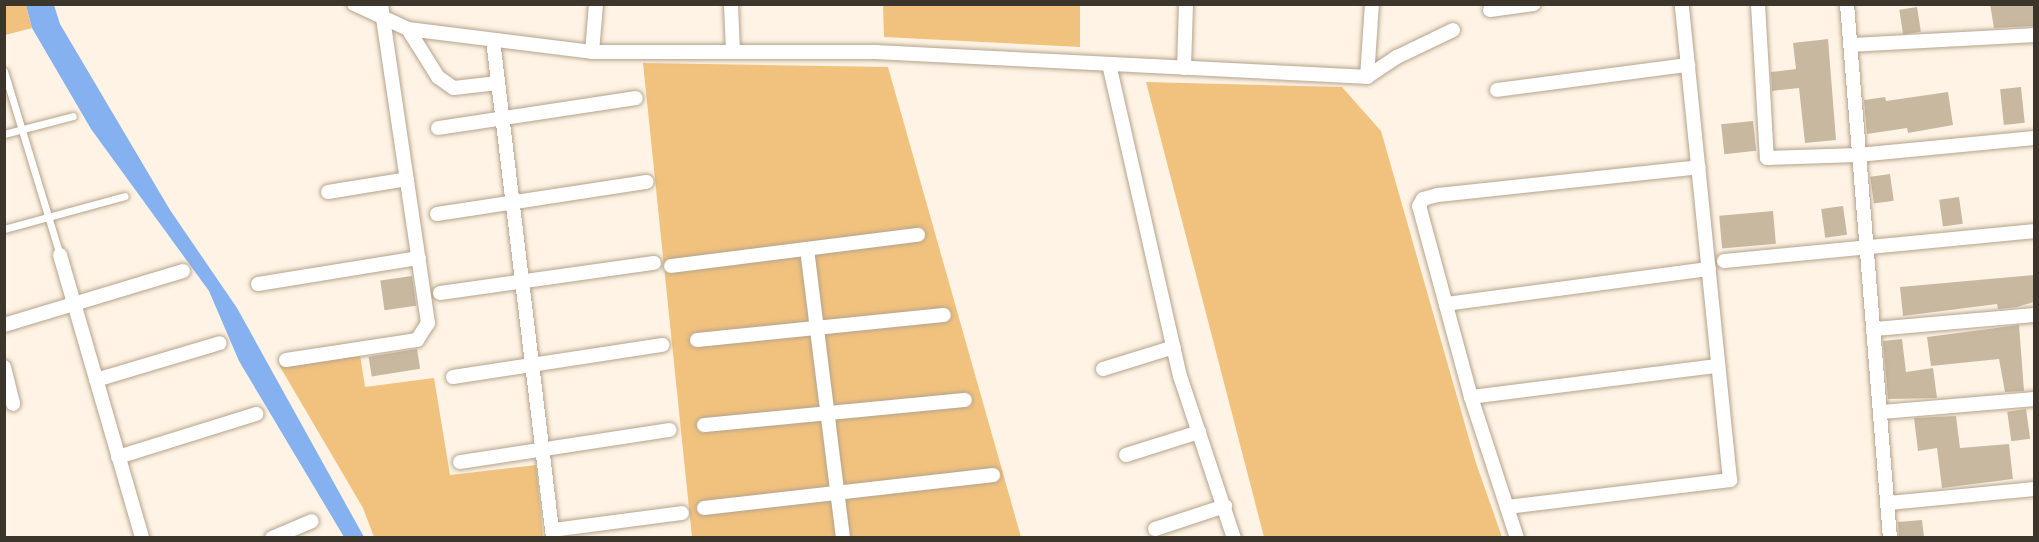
<!DOCTYPE html>
<style>
body{margin:0}
#map{position:relative;width:2039px;height:542px;overflow:hidden;background:#fef3e4;font-family:Karla,sans-serif}
div>[style]{position:absolute}
[style*='--x']{left:calc(var(--x)*1px);top:calc(var(--y)*1px);width:calc(var(--w)*1px);rotate:calc(var(--a)*1deg)}
.green>*{inset:0;background:#f1c27e}
.water>*{inset:0;background:#85b1f0}
.building>*{inset:0;background:#c9b8a0;transform-origin:0 0}
.roads{filter:drop-shadow(0 0 2px #b4a38c) drop-shadow(0 0 2px #b4a38c)}
.service>*{height:7px;margin:-3.5px;padding:0 3.5px;transform-origin:3.5px;border-radius:3.5px;background:#fff}
.minor>*{height:14px;margin:-7px;padding:0 7px;transform-origin:7px;border-radius:7px;background:#fff}
span{translate:-50% -50%;white-space:nowrap;text-align:center;line-height:1.15;-webkit-text-stroke:6px #fff;paint-order:stroke}
.frame{position:absolute;inset:0;border:6px solid #3c352c;pointer-events:none}
</style>
<div id="map">
<div class="green">
<i style="clip-path:polygon(5px 4px,26px 5px,32px 28px,5px 35px)"></i>
<i style="clip-path:polygon(883px 5px,1080px 5px,1080px 47px,884px 37px)"></i>
<i style="clip-path:polygon(643px 63px,888px 67px,1021px 537px,692px 537px)"></i>
<i style="clip-path:polygon(1146px 82px,1342px 87px,1381px 131px,1476px 463px,1502px 537px,1264px 537px)"></i>
<i style="clip-path:polygon(360px 355px,365px 387px,434px 378px,450px 475px,536px 465px,543px 537px,374px 537px,363px 508px,279px 365px)"></i>
</div>
<div class="water">
<i style="clip-path:polygon(26px 5px,54px 5px,60px 24px,170px 210px,237px 308px,364px 537px,344px 537px,239px 361px,209px 291px,91px 129px,32px 28px)"></i>
</div>
<div class="building">
<i style="clip-path:polygon(1990px 4px,2034px 4px,2034px 26px,1994px 28px)"></i>
<i style="left:1917px;top:7px;width:25px;height:18px;rotate:81deg"></i>
<i style="clip-path:polygon(1828px 39px,1836px 140px,1805px 143px,1799px 88px,1772px 91px,1771px 72px,1796px 69px,1793px 43px)"></i>
<i style="left:2021px;top:87px;width:36px;height:21px;rotate:84deg"></i>
<i style="clip-path:polygon(1948px 92px,1953px 125px,1908px 133px,1907px 128px,1867px 134px,1864px 100px,1885px 97px,1886px 101px)"></i>
<i style="left:1753px;top:121px;width:30px;height:32px;rotate:84deg"></i>
<i style="left:1890px;top:174px;width:27px;height:20px;rotate:82deg"></i>
<i style="left:1959px;top:197px;width:27px;height:20px;rotate:82deg"></i>
<i style="left:1843px;top:206px;width:29px;height:22px;rotate:82deg"></i>
<i style="left:1773px;top:211px;width:33px;height:54px;rotate:85deg"></i>
<i style="clip-path:polygon(2034px 275px,2034px 302px,2017px 307px,1998px 309px,1997px 304px,1903px 316px,1900px 287px)"></i>
<i style="left:412px;top:276px;width:30px;height:32px;rotate:82deg"></i>
<i style="clip-path:polygon(2019px 325px,2024px 391px,2005px 392px,1999px 359px,1931px 366px,1927px 337px)"></i>
<i style="clip-path:polygon(1902px 339px,1906px 372px,1933px 368px,1937px 398px,1888px 399px,1883px 341px)"></i>
<i style="left:417px;top:349px;width:20px;height:49px;rotate:81deg"></i>
<i style="left:2026px;top:409px;width:30px;height:19px;rotate:82deg"></i>
<i style="clip-path:polygon(1956px 416px,1960px 448px,2009px 444px,2013px 479px,1942px 488px,1937px 448px,1918px 451px,1914px 418px)"></i>
<i style="clip-path:polygon(1922px 520px,1924px 537px,1899px 537px,1898px 522px)"></i>
</div>
<div class="roads">
<div class="service">
<i style="--x:4;--y:71;--w:192;--a:73.1"></i>
<i style="--x:4;--y:134;--w:71;--a:-14.6"></i>
<i style="--x:4;--y:229;--w:125;--a:-15.3"></i>
</div>
<div class="minor">
<i style="--x:354;--y:4;--w:60;--a:24.8"></i>
<i style="--x:408;--y:29;--w:185;--a:7.1"></i>
<i style="--x:592;--y:52;--w:141;--a:0"></i>
<i style="--x:731;--y:4;--w:48;--a:87.6"></i>
<i style="--x:733;--y:52;--w:144;--a:0"></i>
<i style="--x:877;--y:52;--w:491;--a:2.9"></i>
<i style="--x:1367;--y:77;--w:73;--a:-86.1"></i>
<i style="--x:1758;--y:4;--w:154;--a:86.7"></i>
<i style="--x:1767;--y:158;--w:91;--a:-1.9"></i>
<i style="--x:1858;--y:155;--w:177;--a:-5.5"></i>
<i style="--x:1847;--y:4;--w:536;--a:85.4"></i>
<i style="--x:1490;--y:10;--w:44;--a:-7.8"></i>
<i style="--x:408;--y:29;--w:57;--a:58"></i>
<i style="--x:438;--y:77;--w:19;--a:35"></i>
<i style="--x:454;--y:88;--w:44;--a:-6.5"></i>
<i style="--x:493;--y:40;--w:502;--a:83.13"></i>
<i style="--x:1851;--y:45;--w:183;--a:-3.1"></i>
<i style="--x:592;--y:52;--w:48;--a:-85.2"></i>
<i style="--x:1109;--y:64;--w:320;--a:77.2"></i>
<i style="--x:1180;--y:376;--w:171;--a:71.6"></i>
<i style="--x:1184;--y:68;--w:64;--a:-88.2"></i>
<i style="--x:1367;--y:77;--w:36;--a:-34"></i>
<i style="--x:1397;--y:57;--w:62;--a:-25.7"></i>
<i style="--x:1497;--y:90;--w:193;--a:-7.5"></i>
<i style="--x:438;--y:128;--w:200;--a:-8.6"></i>
<i style="--x:328;--y:192;--w:80;--a:-9.3"></i>
<i style="--x:437;--y:214;--w:212;--a:-8.7"></i>
<i style="--x:807;--y:249;--w:291;--a:82.9"></i>
<i style="--x:60;--y:255;--w:295;--a:73.8"></i>
<i style="--x:1724;--y:261;--w:311;--a:-5.5"></i>
<i style="--x:671;--y:266;--w:249;--a:-7.2"></i>
<i style="--x:258;--y:284;--w:163;--a:-9.2"></i>
<i style="--x:440;--y:293;--w:216;--a:-8"></i>
<i style="--x:1446;--y:304;--w:265;--a:-7.6"></i>
<i style="--x:4;--y:325;--w:187;--a:-16.8"></i>
<i style="--x:1875;--y:329;--w:160;--a:-5"></i>
<i style="--x:697;--y:340;--w:248;--a:-5.8"></i>
<i style="--x:286;--y:360;--w:133;--a:-8.7"></i>
<i style="--x:417;--y:340;--w:20;--a:-57"></i>
<i style="--x:428;--y:323;--w:322;--a:-98.4"></i>
<i style="--x:4;--y:367;--w:38;--a:76"></i>
<i style="--x:1103;--y:369;--w:74;--a:-17.2"></i>
<i style="--x:453;--y:377;--w:212;--a:-8.7"></i>
<i style="--x:96;--y:380;--w:129;--a:-16.6"></i>
<i style="--x:1471;--y:397;--w:249;--a:-7.2"></i>
<i style="--x:1882;--y:412;--w:153;--a:-4.9"></i>
<i style="--x:704;--y:425;--w:262;--a:-5.5"></i>
<i style="--x:1126;--y:455;--w:77;--a:-17.5"></i>
<i style="--x:118;--y:457;--w:145;--a:-17.3"></i>
<i style="--x:460;--y:462;--w:212;--a:-8.7"></i>
<i style="--x:1889;--y:503;--w:146;--a:-5.5"></i>
<i style="--x:1507;--y:507;--w:225;--a:-6.9"></i>
<i style="--x:1730;--y:480;--w:478;--a:-95.8"></i>
<i style="--x:704;--y:508;--w:291;--a:-6.5"></i>
<i style="--x:1155;--y:529;--w:74;--a:-18.2"></i>
<i style="--x:553;--y:530;--w:130;--a:-7.5"></i>
<i style="--x:272;--y:538;--w:43;--a:-23"></i>
<i style="--x:1517;--y:538;--w:148;--a:-108.1"></i>
<i style="--x:1471;--y:397;--w:198;--a:-105.2"></i>
<i style="--x:1419;--y:206;--w:8;--a:-60"></i>
<i style="--x:1423;--y:199;--w:16;--a:-15"></i>
<i style="--x:1438;--y:195;--w:262;--a:-6.1"></i>
</div>
</div>
<div class="frame"></div>
</div>
